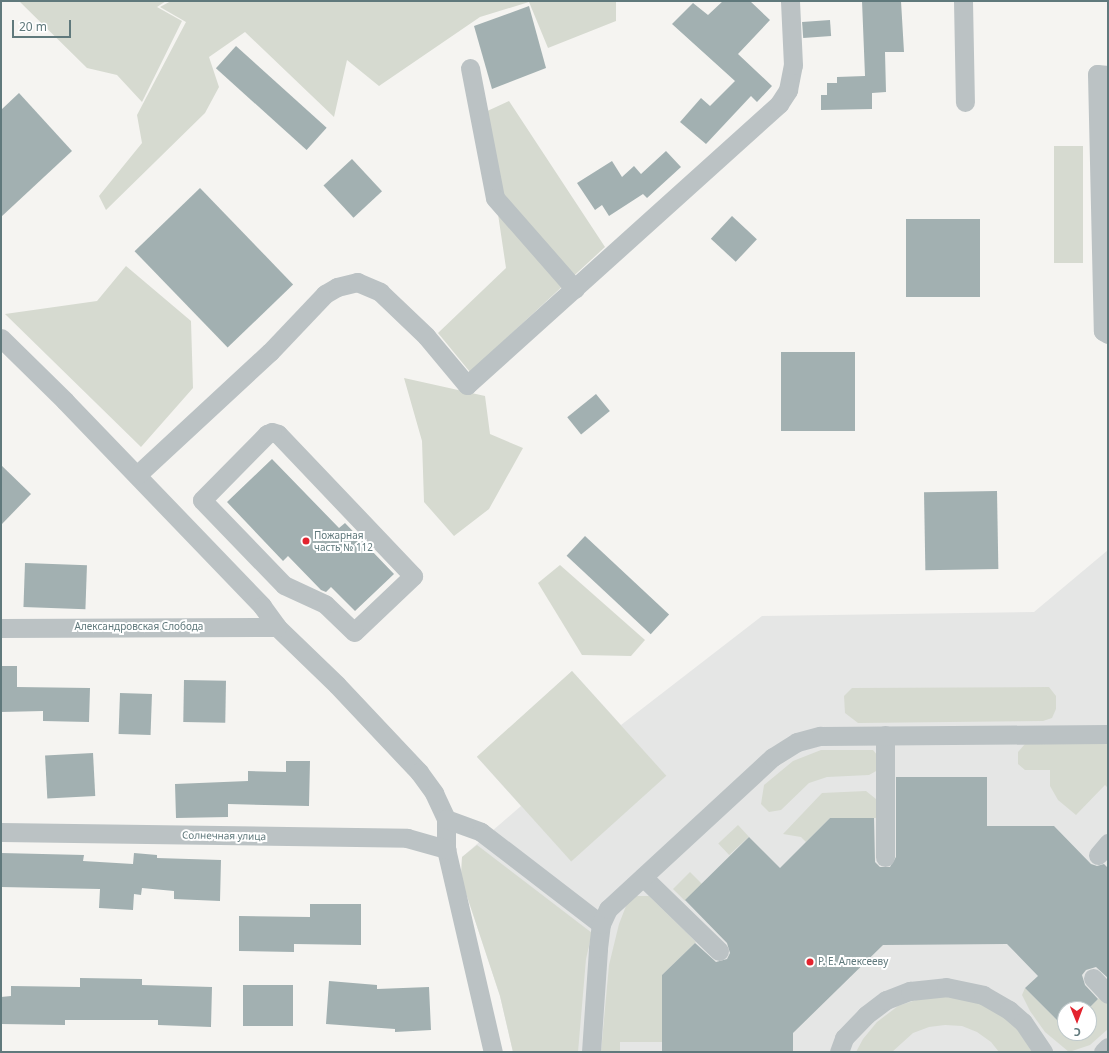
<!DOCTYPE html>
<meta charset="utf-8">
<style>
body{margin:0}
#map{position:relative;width:1109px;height:1053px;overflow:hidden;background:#f5f4f1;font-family:"Noto Sans",sans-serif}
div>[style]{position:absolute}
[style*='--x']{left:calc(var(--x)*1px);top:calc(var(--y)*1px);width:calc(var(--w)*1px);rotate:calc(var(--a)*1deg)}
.built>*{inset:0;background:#e5e6e5}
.green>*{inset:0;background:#d6dad0;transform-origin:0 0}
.building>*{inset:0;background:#a2b0b1;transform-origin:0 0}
.minor>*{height:19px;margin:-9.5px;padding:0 9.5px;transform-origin:9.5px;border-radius:9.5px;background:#bbc2c4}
.dots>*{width:11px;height:11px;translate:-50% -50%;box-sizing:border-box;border:2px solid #fff;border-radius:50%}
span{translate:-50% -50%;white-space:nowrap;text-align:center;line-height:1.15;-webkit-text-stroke:4px #fff;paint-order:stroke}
.poi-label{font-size:10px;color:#60797c}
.left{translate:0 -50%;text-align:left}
.street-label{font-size:10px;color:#60797c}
.frame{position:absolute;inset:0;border:2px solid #60797c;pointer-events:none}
.north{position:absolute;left:1057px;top:1001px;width:40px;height:40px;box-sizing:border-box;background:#fff;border:1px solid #bfc9cb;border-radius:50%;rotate:179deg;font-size:11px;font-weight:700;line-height:16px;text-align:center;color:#60797c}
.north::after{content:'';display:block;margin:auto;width:14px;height:18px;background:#e3232e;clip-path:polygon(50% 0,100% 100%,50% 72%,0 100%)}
.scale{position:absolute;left:12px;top:20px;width:59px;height:18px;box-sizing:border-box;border:2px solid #60797c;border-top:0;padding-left:5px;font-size:12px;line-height:14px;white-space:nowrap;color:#60797c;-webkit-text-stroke:3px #fff;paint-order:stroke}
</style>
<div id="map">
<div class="built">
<i style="clip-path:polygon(evenodd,1108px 550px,1108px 1052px,513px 1052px,500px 996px,461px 878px,462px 857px,521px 806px,477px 757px,572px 671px,621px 725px,762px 616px,1034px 612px,1108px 550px,1065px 1009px,1089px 1009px,1089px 1033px,1065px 1033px,1065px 1009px)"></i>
</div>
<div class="green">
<i style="clip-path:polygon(19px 1px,166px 1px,157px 7px,182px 21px,142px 102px,117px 75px,87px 68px)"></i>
<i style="clip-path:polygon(171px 1px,616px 1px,616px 21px,548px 48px,529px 2px,480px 17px,379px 86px,347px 60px,334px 117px,245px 32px,209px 57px,219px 87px,205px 113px,106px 210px,99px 196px,142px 143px,137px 115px,186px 22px,160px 7px)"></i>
<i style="clip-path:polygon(509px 101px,605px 247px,470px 372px,438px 333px,506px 268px,483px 113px)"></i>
<i style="left:1054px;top:146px;width:29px;height:117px"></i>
<i style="clip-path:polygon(126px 266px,191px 321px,193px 388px,141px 447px,5px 314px,97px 301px)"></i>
<i style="clip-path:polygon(404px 378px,485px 396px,490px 434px,523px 448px,489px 509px,454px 536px,424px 502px,422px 441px)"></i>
<i style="clip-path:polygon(560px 565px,645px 640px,631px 656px,582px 655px,538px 583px)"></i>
<i style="left:572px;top:671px;width:141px;height:128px;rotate:48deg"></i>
<i style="clip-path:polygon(1049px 687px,1056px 696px,1056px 709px,1052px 718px,1043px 721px,858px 723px,845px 713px,844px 696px,852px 688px)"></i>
<i style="clip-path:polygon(1105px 743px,1108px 744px,1108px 788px,1105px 785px,1076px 815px,1058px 800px,1050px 786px,1050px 770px,1025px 770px,1018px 764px,1018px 752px,1025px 744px)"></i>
<i style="clip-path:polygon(821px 750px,873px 750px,878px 756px,878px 770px,869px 775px,827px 777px,809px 783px,781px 810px,769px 812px,761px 804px,764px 785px,793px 761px)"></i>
<i style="clip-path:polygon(866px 791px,876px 799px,876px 818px,830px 818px,806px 842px,801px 837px,783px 834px,822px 793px)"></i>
<i style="left:738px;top:825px;width:16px;height:27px;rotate:47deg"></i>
<i style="clip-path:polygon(477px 845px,592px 933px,586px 959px,578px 1052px,513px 1052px,500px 996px,461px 878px,462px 857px)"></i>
<i style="left:690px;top:872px;width:17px;height:24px;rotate:45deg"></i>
<i style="clip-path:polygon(635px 896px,649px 896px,696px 942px,662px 975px,662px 1020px,684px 1020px,684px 1042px,620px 1042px,620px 1052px,601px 1052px,609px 965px,619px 924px,626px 906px)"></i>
<i style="clip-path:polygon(1025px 988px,1065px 1028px,1065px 1033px,1089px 1033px,1088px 1009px,1102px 995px,1108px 1002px,1108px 1029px,1090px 1045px,1069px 1052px,1045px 1032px,1030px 1011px,1022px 995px)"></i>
<i style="clip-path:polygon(948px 995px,973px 1000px,997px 1011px,1016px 1027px,1032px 1052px,999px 1052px,991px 1042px,977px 1032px,962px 1026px,945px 1025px,929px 1027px,913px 1033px,892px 1052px,856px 1052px,863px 1039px,877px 1022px,898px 1006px,922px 998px)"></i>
</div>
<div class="building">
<i style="clip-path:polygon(723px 1px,750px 1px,770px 20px,738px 54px,772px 86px,757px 102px,751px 96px,706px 144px,680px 122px,701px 98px,710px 106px,735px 81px,672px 24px,693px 3px,708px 15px)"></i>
<i style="clip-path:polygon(862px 1px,901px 1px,904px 52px,885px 52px,886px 92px,872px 93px,872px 109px,821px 110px,821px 95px,827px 95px,827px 83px,837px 83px,837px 77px,865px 76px)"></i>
<i style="clip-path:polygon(529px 6px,546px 68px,492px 89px,474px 26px)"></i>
<i style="left:830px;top:20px;width:16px;height:28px;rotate:86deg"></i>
<i style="left:236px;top:46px;width:122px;height:30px;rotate:42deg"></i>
<i style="clip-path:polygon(19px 93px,72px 151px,1px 217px,1px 110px)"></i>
<i style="clip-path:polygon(666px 151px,681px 167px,647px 198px,643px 194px,609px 216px,602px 205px,595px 210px,577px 183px,612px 161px,622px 177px,634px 166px,641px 174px)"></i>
<i style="left:352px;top:159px;width:44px;height:39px;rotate:47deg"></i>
<i style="left:200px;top:188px;width:134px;height:91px;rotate:46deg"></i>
<i style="left:732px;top:216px;width:34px;height:31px;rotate:43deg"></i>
<i style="left:906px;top:219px;width:74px;height:78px"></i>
<i style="left:781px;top:352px;width:74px;height:79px"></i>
<i style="left:596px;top:394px;width:22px;height:37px;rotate:51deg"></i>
<i style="clip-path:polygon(272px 459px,339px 528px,345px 523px,394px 574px,355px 611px,331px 587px,326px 592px,321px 590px,288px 556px,283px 561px,227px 502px)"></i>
<i style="clip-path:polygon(1px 465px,31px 494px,1px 525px)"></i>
<i style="left:997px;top:491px;width:78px;height:73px;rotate:89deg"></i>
<i style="left:585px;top:536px;width:115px;height:27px;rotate:43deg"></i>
<i style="left:25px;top:563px;width:62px;height:44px;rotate:2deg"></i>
<i style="clip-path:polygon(1px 666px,17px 666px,17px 687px,90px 688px,89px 722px,43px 721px,43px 711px,1px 712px)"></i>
<i style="left:184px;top:680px;width:42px;height:42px;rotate:1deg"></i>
<i style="left:120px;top:693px;width:32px;height:41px;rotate:2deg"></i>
<i style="left:93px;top:753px;width:43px;height:48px;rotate:87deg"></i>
<i style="clip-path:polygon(286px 761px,310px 761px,309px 806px,228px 804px,228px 817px,176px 818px,175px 784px,248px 781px,248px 771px,286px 772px)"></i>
<i style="clip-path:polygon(896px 777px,987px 777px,987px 826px,1054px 826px,1091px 864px,1097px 866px,1104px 864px,1108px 868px,1108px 978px,1096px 967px,1086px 970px,1082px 975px,1085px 985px,1098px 999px,1088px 1009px,1065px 1009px,1065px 1028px,1025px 988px,1038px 976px,1007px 944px,883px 945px,793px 1033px,793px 1052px,662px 1052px,662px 975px,695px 943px,716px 962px,727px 959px,730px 953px,727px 943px,685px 900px,749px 837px,780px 868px,830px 818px,874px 818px,875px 862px,880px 867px,890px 867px,896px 857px)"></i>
<i style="clip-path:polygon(1px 853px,84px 855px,83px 861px,133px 864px,134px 853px,157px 855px,157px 858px,221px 860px,220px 901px,174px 899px,174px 891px,142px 888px,141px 895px,134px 894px,133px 910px,99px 908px,100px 889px,1px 887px)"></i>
<i style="clip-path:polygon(310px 904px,361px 904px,361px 945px,294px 944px,294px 952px,239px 951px,239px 916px,310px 917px)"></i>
<i style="clip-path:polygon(80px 978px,142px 979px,142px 985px,212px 987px,211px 1027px,158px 1025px,158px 1020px,65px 1020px,65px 1025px,1px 1024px,1px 997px,11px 996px,11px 986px,80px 987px)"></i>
<i style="clip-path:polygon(329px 981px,377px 985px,377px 989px,429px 987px,431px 1030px,395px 1032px,395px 1029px,326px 1024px)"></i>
<i style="left:243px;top:985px;width:50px;height:41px"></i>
</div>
<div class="minor">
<i style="--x:963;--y:1;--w:101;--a:88.9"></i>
<i style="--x:470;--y:68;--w:132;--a:79.1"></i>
<i style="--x:495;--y:198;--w:121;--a:48.7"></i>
<i style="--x:1108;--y:75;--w:11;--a:-175"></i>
<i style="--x:1097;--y:74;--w:257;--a:88.7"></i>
<i style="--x:1103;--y:331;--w:6;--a:31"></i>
<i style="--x:1;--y:338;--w:90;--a:44.5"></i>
<i style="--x:65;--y:401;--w:284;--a:46.1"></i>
<i style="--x:262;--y:606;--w:26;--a:54"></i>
<i style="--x:277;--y:627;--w:83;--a:44"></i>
<i style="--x:337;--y:685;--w:120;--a:46.7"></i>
<i style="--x:419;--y:772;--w:26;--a:54"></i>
<i style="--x:434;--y:793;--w:29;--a:65"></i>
<i style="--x:446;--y:819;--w:30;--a:90"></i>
<i style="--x:446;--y:849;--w:208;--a:77"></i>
<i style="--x:272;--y:432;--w:6;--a:18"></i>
<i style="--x:278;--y:434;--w:196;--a:46.4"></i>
<i style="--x:413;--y:576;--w:81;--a:136.5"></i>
<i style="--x:354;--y:632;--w:40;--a:-136"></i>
<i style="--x:325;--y:604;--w:45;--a:-155.1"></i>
<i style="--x:284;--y:585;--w:118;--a:-134"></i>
<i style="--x:202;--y:500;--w:93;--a:-45.4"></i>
<i style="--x:267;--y:434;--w:5;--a:-22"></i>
<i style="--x:137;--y:475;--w:181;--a:-42.8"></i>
<i style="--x:270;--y:352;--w:80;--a:-46.5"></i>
<i style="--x:325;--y:294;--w:14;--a:-30"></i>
<i style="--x:337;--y:287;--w:21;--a:-14"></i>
<i style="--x:357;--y:282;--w:25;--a:23"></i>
<i style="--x:380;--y:292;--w:64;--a:43.7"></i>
<i style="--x:426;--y:336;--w:64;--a:50.1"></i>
<i style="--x:467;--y:385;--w:420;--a:-42"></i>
<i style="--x:779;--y:104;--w:17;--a:-57"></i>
<i style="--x:788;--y:90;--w:25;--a:-79"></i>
<i style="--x:793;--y:65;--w:64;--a:-92.7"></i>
<i style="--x:1;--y:628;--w:276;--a:-0.2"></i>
<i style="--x:885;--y:735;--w:122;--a:90"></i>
<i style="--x:446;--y:819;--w:37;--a:20"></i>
<i style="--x:481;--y:832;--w:151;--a:37.5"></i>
<i style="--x:1;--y:832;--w:406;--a:0.8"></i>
<i style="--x:407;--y:838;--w:41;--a:15.8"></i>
<i style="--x:1098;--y:855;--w:16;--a:-50"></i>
<i style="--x:643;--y:877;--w:106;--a:44.2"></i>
<i style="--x:1093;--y:978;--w:22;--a:47"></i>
<i style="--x:591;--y:1052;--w:104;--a:-86.1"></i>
<i style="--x:598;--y:948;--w:24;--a:-83"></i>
<i style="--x:601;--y:924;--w:17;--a:-65"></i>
<i style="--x:608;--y:909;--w:224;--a:-42.7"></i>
<i style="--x:773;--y:757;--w:28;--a:-32"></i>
<i style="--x:797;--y:742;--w:24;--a:-15"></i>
<i style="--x:820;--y:736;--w:288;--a:-0.4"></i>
<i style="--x:839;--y:1052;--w:15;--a:-70"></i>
<i style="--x:844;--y:1038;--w:32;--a:-46"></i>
<i style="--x:866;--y:1015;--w:25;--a:-37"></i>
<i style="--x:886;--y:1000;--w:26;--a:-21"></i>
<i style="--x:910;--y:991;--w:36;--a:-6"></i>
<i style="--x:946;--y:987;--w:38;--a:12"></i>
<i style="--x:983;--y:995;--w:30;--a:30"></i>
<i style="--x:1009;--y:1010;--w:18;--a:41"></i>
<i style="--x:1023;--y:1022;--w:36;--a:56"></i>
<i style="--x:1103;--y:1052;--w:7;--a:-45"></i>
</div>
<div class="dots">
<i style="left:306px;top:541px;background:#e3232e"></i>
<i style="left:810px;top:962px;background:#e3232e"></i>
</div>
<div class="poi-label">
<span class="left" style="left:314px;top:541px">Пожарная<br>часть № 112</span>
<span class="left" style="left:818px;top:962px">Р. Е. Алексееву</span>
</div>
<div class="street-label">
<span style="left:139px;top:627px">Александровская Слобода</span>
<span style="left:224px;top:836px;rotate:1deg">Солнечная улица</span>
</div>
<div class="frame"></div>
<div class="north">С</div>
<div class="scale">20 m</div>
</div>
